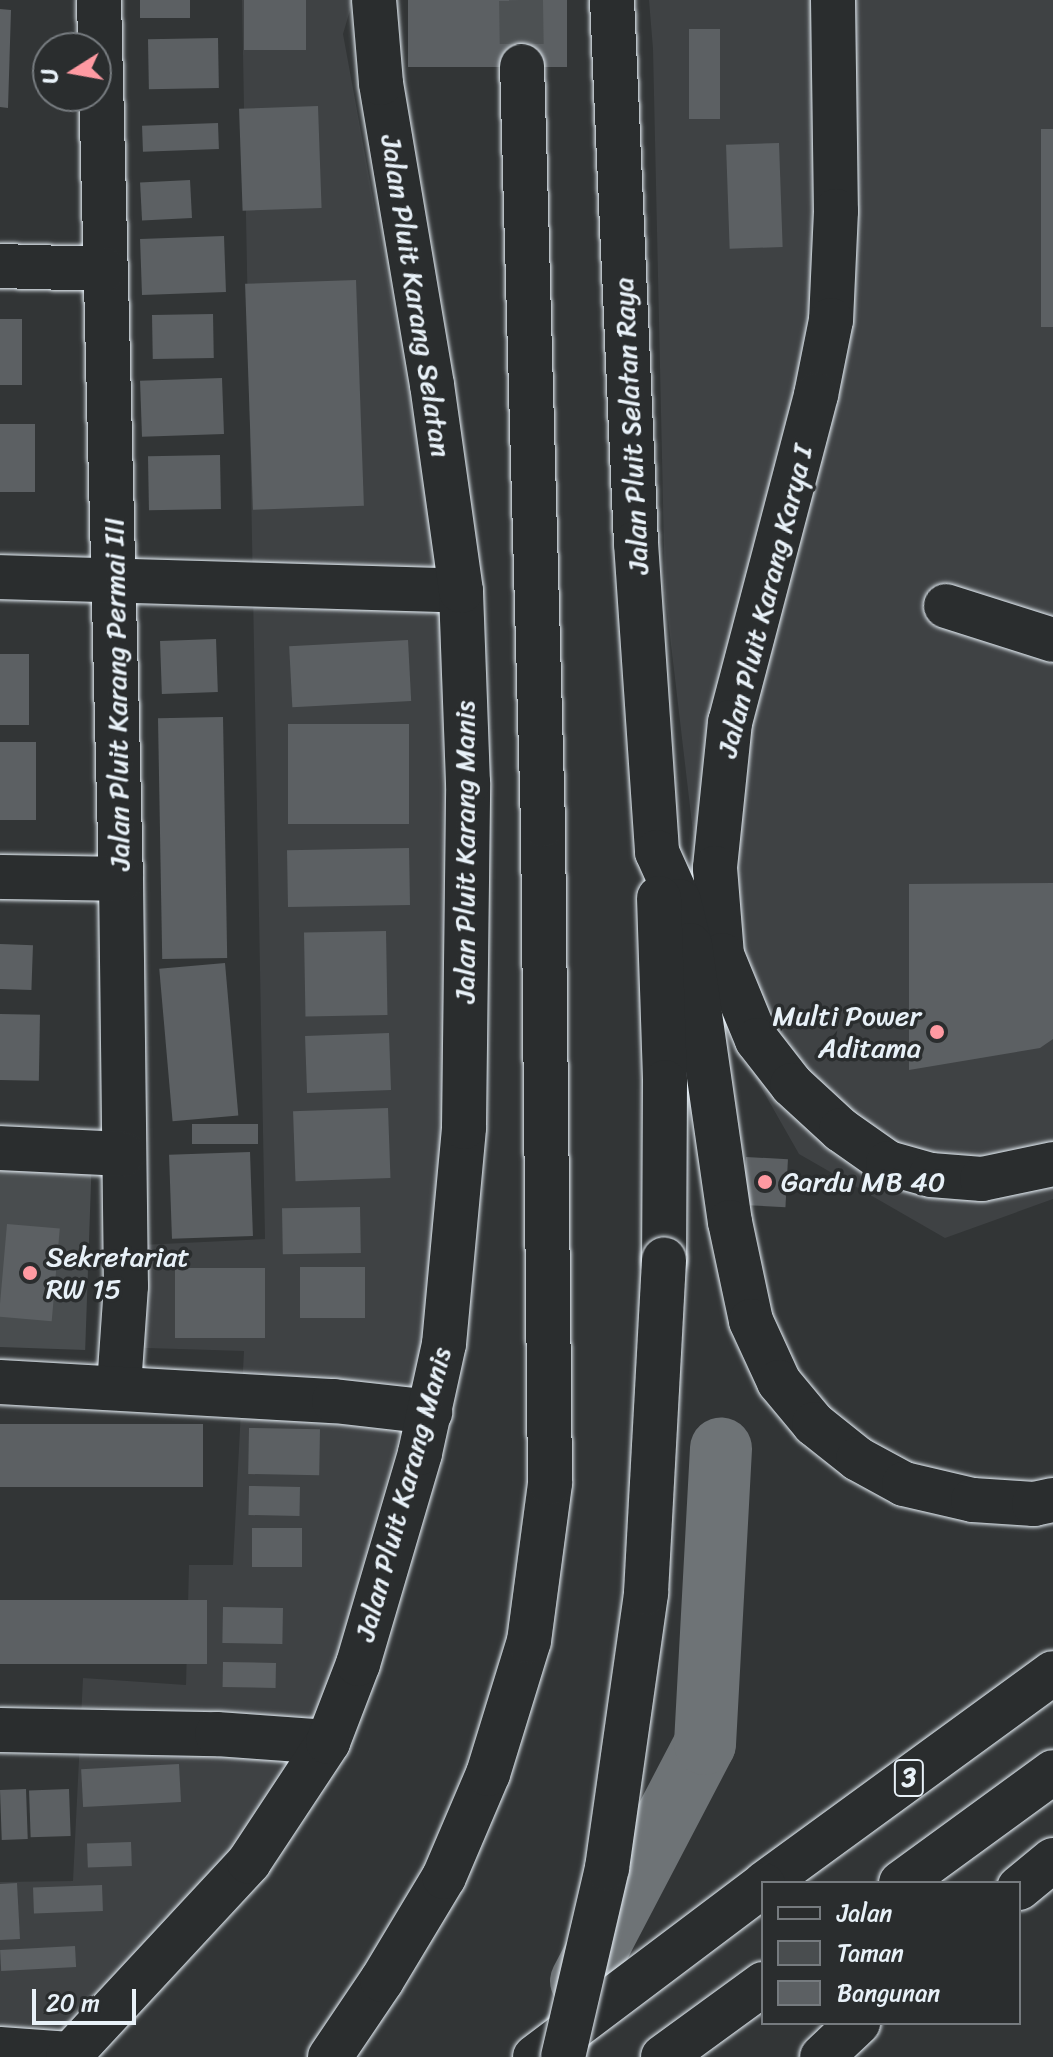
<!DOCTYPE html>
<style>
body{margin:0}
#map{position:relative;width:1053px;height:2057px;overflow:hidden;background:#323536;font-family:Sriracha,sans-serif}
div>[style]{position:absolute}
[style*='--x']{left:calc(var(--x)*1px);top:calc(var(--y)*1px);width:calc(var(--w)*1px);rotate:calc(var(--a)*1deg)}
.built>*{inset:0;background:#3f4244}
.green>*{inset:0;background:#494d4f;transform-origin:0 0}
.river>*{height:62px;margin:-31px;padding:0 31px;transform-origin:31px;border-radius:31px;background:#6e7376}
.building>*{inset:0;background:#5c6063;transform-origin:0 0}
.highway-tunnel>*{height:44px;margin-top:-22px;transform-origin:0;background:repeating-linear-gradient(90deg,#4d5153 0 44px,transparent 0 66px)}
.roads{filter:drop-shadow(0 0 2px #e8f1f8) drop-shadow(0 0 2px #e8f1f8)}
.minor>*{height:44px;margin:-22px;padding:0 22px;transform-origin:22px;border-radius:22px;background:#2a2d2e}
.major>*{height:44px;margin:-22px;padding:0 22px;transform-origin:22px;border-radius:22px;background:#2a2d2e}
.highway>*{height:44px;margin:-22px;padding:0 22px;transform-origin:22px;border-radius:22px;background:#2a2d2e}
.bridges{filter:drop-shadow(0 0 2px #e8f1f8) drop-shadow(0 0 2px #e8f1f8)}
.highway-bridge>*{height:44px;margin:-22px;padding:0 22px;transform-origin:22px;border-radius:22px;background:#2a2d2e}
.dots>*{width:22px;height:22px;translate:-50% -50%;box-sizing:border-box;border:4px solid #2a2d2e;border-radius:50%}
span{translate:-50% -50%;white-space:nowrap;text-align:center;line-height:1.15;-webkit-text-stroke:7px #2a2d2e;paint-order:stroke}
.shield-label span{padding:2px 6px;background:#2a2d2e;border:2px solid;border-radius:6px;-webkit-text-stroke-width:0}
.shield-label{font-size:26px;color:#e8f1f8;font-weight:700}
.street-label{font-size:28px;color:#e8f1f8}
.poi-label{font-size:28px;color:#e8f1f8}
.right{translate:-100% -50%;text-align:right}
.left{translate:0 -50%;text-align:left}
.legend{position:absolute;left:761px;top:1881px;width:260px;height:144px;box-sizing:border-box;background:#2a2d2e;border:2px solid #767b7f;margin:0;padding:10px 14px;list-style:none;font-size:24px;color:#e8f1f8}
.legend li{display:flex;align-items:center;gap:16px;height:40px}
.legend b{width:40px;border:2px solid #767b7f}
.north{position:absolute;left:32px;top:32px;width:80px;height:80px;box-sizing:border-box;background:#2a2d2e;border:2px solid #767b7f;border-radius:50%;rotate:259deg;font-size:22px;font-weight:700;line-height:32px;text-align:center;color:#e8f1f8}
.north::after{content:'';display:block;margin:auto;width:28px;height:36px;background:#ff9aa2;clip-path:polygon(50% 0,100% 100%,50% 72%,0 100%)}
.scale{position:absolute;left:32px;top:1989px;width:104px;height:36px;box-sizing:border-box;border:4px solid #e8f1f8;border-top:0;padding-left:10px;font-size:24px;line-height:28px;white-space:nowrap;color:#e8f1f8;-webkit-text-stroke:6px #2a2d2e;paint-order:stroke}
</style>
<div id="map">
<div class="built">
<i style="clip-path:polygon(242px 0,353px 0,343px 34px,443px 581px,443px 1281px,315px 1734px,81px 2057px,0 2057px,0 1882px,73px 1881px,83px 1678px,186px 1685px,189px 1565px,233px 1565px,244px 1351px,115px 1347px,120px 1246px,265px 1239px)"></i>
<i style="clip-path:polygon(649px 0,1053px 0,1053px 1199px,945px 1238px,799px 1154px,713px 1003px,665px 593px,653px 49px)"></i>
</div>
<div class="green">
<i style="left:0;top:1153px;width:92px;height:194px;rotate:2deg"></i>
</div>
<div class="river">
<i style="--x:581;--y:1981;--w:267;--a:-62.4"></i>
<i style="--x:705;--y:1744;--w:296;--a:-86.9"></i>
</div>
<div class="building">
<i style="left:140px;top:0;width:50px;height:18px"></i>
<i style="left:244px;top:0;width:62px;height:50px"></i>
<i style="left:408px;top:0;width:159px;height:67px"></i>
<i style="clip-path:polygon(0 9px,11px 10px,8px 108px,0 107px)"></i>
<i style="left:689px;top:29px;width:31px;height:90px"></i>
<i style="left:218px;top:38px;width:50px;height:70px;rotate:89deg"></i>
<i style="left:318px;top:106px;width:102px;height:79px;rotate:88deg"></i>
<i style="left:218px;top:123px;width:26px;height:76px;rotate:88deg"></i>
<i style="left:1041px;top:129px;width:12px;height:198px"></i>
<i style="left:779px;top:143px;width:104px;height:53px;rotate:88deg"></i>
<i style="left:190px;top:180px;width:38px;height:50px;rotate:87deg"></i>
<i style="left:224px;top:236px;width:56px;height:84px;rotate:88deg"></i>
<i style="left:356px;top:280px;width:226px;height:111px;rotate:88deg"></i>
<i style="left:213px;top:314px;width:44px;height:61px;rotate:89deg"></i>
<i style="left:0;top:319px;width:22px;height:66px"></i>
<i style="left:222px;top:378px;width:56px;height:82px;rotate:88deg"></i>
<i style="left:0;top:424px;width:35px;height:68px"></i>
<i style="left:220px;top:455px;width:54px;height:72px;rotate:89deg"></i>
<i style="left:216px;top:639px;width:53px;height:56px;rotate:88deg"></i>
<i style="left:408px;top:640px;width:61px;height:119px;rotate:87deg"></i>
<i style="left:0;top:654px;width:29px;height:71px"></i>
<i style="left:223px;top:717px;width:241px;height:65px;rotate:89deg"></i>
<i style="left:288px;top:724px;width:121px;height:100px"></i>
<i style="left:0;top:742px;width:36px;height:78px"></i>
<i style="left:409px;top:848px;width:57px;height:122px;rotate:89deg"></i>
<i style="clip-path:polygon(1053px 883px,1053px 1039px,1040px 1048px,909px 1070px,909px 884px)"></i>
<i style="left:386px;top:931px;width:84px;height:82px;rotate:89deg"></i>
<i style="left:0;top:944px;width:33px;height:45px;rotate:2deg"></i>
<i style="left:225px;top:963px;width:153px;height:66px;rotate:85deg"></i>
<i style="left:0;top:1014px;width:40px;height:66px;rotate:1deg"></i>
<i style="left:389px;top:1033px;width:57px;height:84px;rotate:88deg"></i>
<i style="left:388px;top:1108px;width:70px;height:95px;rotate:88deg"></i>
<i style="left:258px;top:1124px;width:20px;height:66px;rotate:90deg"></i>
<i style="left:250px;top:1152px;width:84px;height:81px;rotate:88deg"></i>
<i style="left:746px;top:1157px;width:42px;height:48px;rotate:3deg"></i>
<i style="left:360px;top:1207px;width:46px;height:78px;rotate:89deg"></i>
<i style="left:7px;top:1224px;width:53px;height:93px;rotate:5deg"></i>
<i style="left:300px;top:1267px;width:65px;height:51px"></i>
<i style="left:175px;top:1268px;width:90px;height:70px"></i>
<i style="left:0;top:1424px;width:203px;height:63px"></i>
<i style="left:249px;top:1428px;width:71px;height:46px;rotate:1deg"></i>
<i style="left:249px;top:1486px;width:51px;height:29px;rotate:1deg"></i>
<i style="left:252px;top:1528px;width:50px;height:39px"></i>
<i style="left:0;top:1600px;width:207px;height:64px"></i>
<i style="left:223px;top:1607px;width:60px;height:36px;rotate:1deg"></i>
<i style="left:223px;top:1662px;width:53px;height:25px;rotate:1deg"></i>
<i style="left:179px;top:1764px;width:38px;height:98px;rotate:87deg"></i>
<i style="left:26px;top:1789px;width:50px;height:26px;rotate:88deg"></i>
<i style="left:69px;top:1789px;width:47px;height:40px;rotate:88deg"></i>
<i style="left:131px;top:1842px;width:24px;height:44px;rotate:88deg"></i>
<i style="clip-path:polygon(17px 1883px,20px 1939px,0 1940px,0 1884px)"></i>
<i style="left:102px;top:1885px;width:26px;height:69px;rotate:88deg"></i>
<i style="left:75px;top:1946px;width:21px;height:75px;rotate:87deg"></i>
</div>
<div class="highway-tunnel">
<i style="--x:521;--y:0;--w:66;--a:89.1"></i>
</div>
<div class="roads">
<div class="minor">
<i style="--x:99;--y:0;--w:879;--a:88.57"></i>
<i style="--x:121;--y:879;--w:407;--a:89.3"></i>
<i style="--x:126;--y:1286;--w:101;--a:94"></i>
<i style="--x:833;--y:0;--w:211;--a:89.2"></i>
<i style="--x:836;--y:211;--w:109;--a:92.6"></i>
<i style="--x:831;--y:320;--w:76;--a:101.3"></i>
<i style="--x:816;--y:395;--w:338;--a:104.7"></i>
<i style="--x:730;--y:722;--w:147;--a:95.9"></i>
<i style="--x:715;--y:868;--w:87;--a:85.4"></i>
<i style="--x:722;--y:955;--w:92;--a:67.6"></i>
<i style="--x:757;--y:1040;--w:57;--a:52.1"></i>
<i style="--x:792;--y:1085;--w:67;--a:42.6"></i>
<i style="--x:841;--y:1130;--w:57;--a:35.1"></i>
<i style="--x:888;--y:1163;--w:45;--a:15.6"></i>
<i style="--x:931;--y:1175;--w:51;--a:4.5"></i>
<i style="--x:982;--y:1179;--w:73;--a:-11.9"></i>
<i style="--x:0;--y:266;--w:104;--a:1.7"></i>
<i style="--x:0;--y:577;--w:461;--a:1.7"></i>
<i style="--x:946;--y:606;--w:112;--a:17.6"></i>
<i style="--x:0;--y:877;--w:121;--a:0.9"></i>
<i style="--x:0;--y:1148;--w:123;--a:2.8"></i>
<i style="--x:0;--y:1382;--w:335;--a:3.3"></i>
<i style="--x:334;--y:1401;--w:97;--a:6.5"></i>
<i style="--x:0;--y:1730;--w:217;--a:1.1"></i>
<i style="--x:217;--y:1734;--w:111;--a:4.1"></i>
<i style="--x:0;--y:2049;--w:70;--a:4.1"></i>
<i style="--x:68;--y:2057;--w:266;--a:-47.1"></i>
<i style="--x:249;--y:1862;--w:144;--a:-56.6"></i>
<i style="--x:328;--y:1742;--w:84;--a:-69"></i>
<i style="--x:358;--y:1664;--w:220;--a:-73.6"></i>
<i style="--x:420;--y:1453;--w:112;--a:-77.6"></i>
<i style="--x:444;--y:1344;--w:218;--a:-84.7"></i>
<i style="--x:464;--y:1127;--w:344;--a:-89.3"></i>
<i style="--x:468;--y:783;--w:192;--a:-92.1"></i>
<i style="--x:461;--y:591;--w:208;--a:-98"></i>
<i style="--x:432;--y:385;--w:306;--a:-99.6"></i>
<i style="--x:381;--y:83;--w:83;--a:-94.8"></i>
</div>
<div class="major">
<i style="--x:612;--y:0;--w:544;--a:87.47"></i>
<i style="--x:636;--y:543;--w:310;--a:86.1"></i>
</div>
<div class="highway">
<i style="--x:657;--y:852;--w:54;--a:65.8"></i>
<i style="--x:679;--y:901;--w:45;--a:76"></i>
<i style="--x:690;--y:945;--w:280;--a:81.8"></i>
<i style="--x:730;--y:1222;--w:101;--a:78"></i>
<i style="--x:751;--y:1321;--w:67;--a:65.3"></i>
<i style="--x:779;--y:1382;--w:55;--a:50.2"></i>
<i style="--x:814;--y:1424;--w:56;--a:38.5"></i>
<i style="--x:858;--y:1459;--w:52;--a:28.5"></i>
<i style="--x:904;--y:1484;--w:71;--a:13.1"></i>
<i style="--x:973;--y:1500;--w:61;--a:3.8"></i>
<i style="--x:1034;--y:1504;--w:19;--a:-12"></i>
<i style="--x:659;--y:898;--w:184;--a:88.1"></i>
<i style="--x:665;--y:1082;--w:177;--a:90.3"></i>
<i style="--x:765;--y:1883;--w:356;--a:-36.1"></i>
<i style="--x:901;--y:1883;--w:188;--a:-36.1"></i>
<i style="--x:1019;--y:1888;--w:44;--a:-39.5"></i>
<i style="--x:330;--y:2057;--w:93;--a:-56"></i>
<i style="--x:382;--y:1980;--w:120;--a:-59"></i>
<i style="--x:444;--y:1877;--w:112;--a:-66.9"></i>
<i style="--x:488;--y:1774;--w:139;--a:-72.9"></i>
<i style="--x:529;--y:1641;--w:159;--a:-82.4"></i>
<i style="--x:550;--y:1483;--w:658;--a:-90.61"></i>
<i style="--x:543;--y:825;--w:759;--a:-91.58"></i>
<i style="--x:535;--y:2057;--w:286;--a:-37"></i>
<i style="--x:663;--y:2057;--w:124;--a:-36.1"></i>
<i style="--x:822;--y:2057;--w:50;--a:-43.4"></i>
</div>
</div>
<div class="bridges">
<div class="highway-bridge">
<i style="--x:563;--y:2057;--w:194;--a:-76.9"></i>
<i style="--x:607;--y:1868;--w:278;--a:-81.9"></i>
<i style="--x:646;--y:1593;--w:334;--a:-86.9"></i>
</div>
</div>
<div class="dots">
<i style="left:937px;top:1032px;background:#ff9aa2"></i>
<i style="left:765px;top:1182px;background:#ff9aa2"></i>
<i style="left:30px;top:1273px;background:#ff9aa2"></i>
</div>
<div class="shield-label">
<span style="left:909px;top:1778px">3</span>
</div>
<div class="street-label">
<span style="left:416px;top:296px;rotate:81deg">Jalan Pluit Karang Selatan</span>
<span style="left:631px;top:426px;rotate:-93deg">Jalan Pluit Selatan Raya</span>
<span style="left:765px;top:601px;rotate:-76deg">Jalan Pluit Karang Karya I</span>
<span style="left:117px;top:694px;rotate:-91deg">Jalan Pluit Karang Permai III</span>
<span style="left:465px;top:852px;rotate:-90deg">Jalan Pluit Karang Manis</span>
<span style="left:403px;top:1494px;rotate:-75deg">Jalan Pluit Karang Manis</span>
</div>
<div class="poi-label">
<span class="right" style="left:921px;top:1032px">Multi Power<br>Aditama</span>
<span class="left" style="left:781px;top:1182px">Gardu MB 40</span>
<span class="left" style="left:46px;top:1273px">Sekretariat<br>RW 15</span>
</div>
<ul class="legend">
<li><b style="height:10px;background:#2a2d2e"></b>Jalan</li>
<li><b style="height:22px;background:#494d4f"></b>Taman</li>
<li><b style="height:22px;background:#5c6063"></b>Bangunan</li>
</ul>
<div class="north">U</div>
<div class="scale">20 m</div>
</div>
